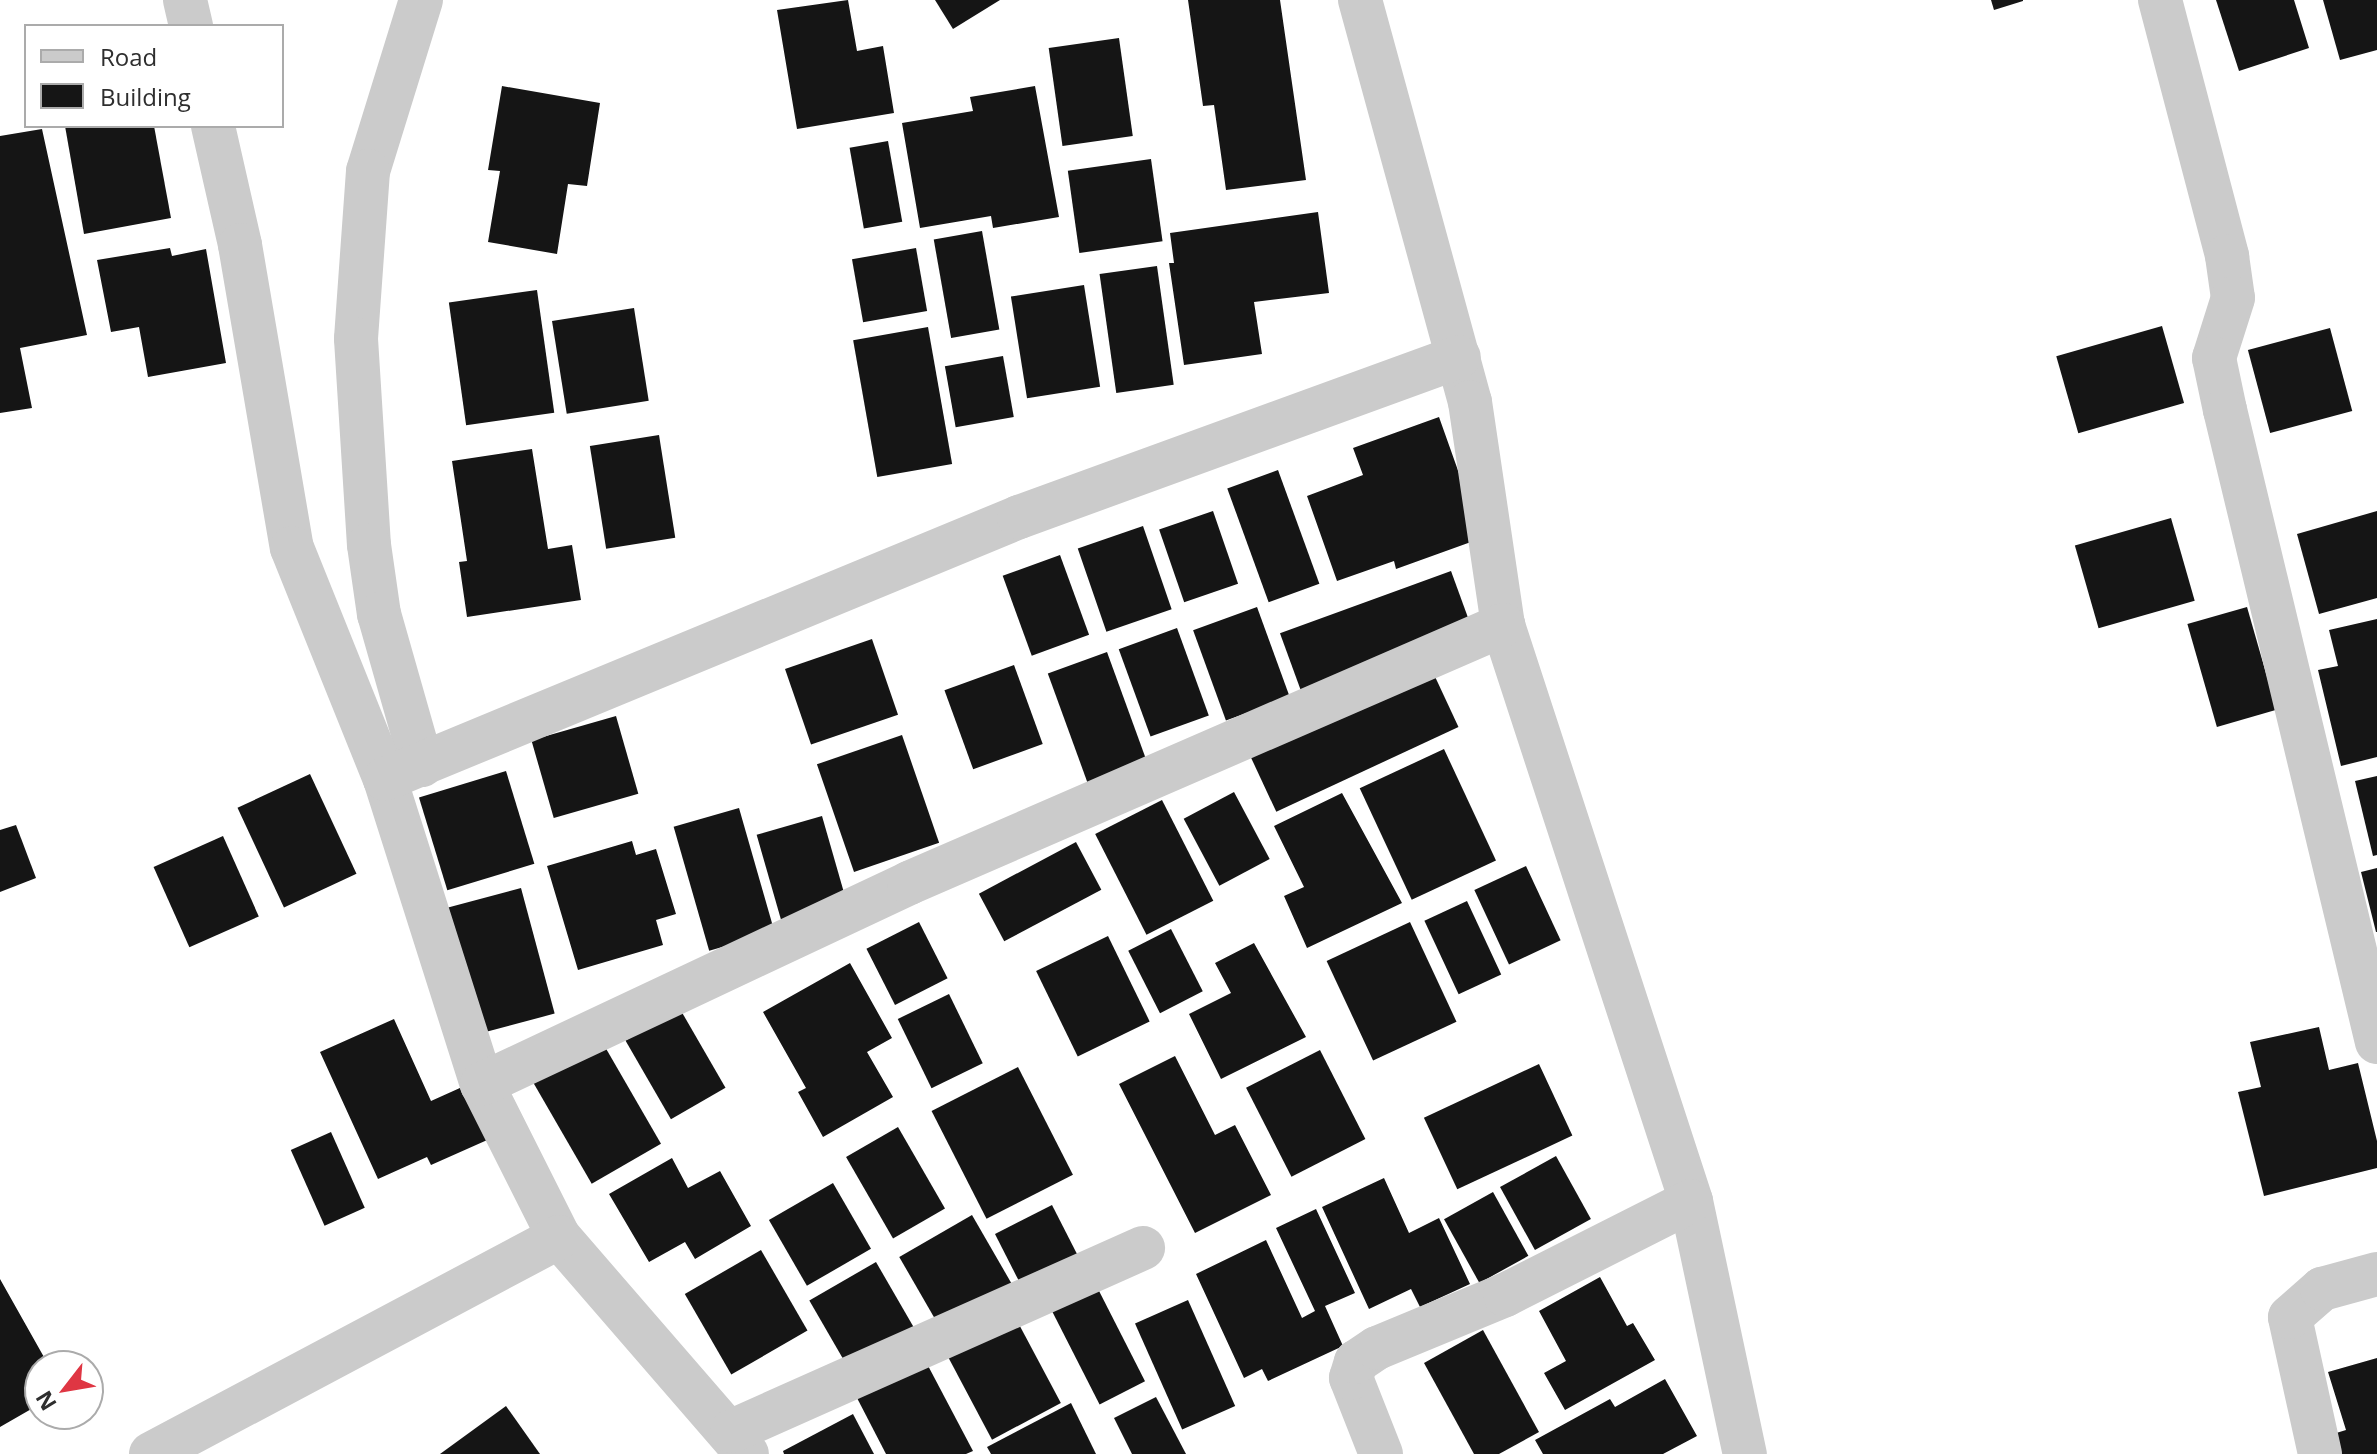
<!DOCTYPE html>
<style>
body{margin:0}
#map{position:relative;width:2377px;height:1454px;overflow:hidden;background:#fff;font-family:"Open Sans",sans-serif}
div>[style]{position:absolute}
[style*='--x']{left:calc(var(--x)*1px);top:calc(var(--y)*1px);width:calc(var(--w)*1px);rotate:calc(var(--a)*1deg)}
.building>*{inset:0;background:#151515;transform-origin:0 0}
.minor>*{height:44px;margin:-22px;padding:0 22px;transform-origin:22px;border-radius:22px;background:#cbcbcb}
span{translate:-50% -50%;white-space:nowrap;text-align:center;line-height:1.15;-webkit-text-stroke:8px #fff;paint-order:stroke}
.legend{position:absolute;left:24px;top:24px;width:260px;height:104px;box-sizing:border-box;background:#fff;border:2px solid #ababab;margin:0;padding:10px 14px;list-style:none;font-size:24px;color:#2e2e2e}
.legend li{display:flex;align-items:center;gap:16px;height:40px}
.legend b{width:40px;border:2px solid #ababab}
.north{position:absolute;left:24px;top:1350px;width:80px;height:80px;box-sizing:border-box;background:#fff;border:2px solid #ababab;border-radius:50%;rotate:239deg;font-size:22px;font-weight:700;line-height:32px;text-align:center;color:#2e2e2e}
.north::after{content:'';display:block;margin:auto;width:28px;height:36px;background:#df3643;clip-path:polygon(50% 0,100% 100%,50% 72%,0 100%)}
</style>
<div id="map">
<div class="building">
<i style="clip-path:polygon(848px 0,857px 51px,883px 46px,894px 113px,797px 129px,777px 10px)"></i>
<i style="clip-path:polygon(935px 0,1000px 0,953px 29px)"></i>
<i style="clip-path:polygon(1188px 0,1280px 0,1306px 180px,1226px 190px,1214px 105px,1203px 106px)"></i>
<i style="clip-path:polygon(1991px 0,2023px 0,2023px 1px,1994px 10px)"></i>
<i style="clip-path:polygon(2216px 0,2294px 0,2309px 48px,2239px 71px)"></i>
<i style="clip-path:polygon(2323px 0,2377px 0,2377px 50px,2340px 60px)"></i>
<i style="left:1119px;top:38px;width:99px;height:71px;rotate:82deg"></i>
<i style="clip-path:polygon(502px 86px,600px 103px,587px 186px,568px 184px,557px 254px,488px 242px,500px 171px,488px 170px)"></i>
<i style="clip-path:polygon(1035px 86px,1059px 217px,993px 228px,991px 216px,920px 228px,902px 123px,973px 111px,970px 97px)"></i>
<i style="clip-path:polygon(65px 126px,154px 126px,171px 218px,84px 234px)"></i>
<i style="clip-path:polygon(42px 129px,87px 335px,20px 348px,32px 408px,0 413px,0 136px)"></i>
<i style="left:888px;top:141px;width:82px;height:39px;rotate:80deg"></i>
<i style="left:1151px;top:159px;width:83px;height:84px;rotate:82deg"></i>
<i style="clip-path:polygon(1318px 212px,1329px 293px,1254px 302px,1262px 354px,1184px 365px,1169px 263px,1174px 263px,1170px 233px)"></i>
<i style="left:982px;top:231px;width:100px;height:49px;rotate:80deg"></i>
<i style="clip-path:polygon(170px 248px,172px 256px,206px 249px,226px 363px,148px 377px,139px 327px,111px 332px,97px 260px)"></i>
<i style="left:916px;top:248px;width:64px;height:65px;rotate:80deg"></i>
<i style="left:1157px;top:266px;width:120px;height:58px;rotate:82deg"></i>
<i style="left:1084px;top:285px;width:103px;height:74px;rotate:81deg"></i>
<i style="left:537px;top:290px;width:124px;height:89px;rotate:82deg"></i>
<i style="left:634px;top:308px;width:94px;height:83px;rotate:81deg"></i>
<i style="left:2162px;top:326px;width:80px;height:110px;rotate:74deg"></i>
<i style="left:928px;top:327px;width:139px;height:76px;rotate:80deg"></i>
<i style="left:2330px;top:328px;width:86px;height:85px;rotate:75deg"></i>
<i style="left:1003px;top:356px;width:62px;height:59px;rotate:80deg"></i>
<i style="clip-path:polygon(1439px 417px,1482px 538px,1396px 569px,1394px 561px,1337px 581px,1307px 496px,1363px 475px,1353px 448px)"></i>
<i style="left:659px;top:435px;width:104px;height:70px;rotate:81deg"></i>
<i style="clip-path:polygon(532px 449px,548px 549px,572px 545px,581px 600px,467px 617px,459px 562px,467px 561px,452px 461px)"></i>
<i style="left:1278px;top:470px;width:121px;height:54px;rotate:70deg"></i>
<i style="left:1213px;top:511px;width:77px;height:57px;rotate:71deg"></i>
<i style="clip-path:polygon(2377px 511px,2377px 598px,2319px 614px,2297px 534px)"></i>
<i style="left:2171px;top:518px;width:86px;height:100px;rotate:74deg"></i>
<i style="left:1143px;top:526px;width:88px;height:69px;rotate:71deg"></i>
<i style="left:1060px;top:555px;width:85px;height:61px;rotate:70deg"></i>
<i style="left:1451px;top:571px;width:65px;height:182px;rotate:70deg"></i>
<i style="left:1257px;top:607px;width:96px;height:68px;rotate:70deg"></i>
<i style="left:2247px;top:607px;width:107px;height:62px;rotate:74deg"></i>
<i style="clip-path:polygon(2377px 619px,2377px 757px,2341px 766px,2318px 670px,2338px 666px,2329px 630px)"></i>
<i style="left:1177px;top:628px;width:93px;height:62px;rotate:70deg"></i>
<i style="left:872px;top:639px;width:80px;height:92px;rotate:71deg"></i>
<i style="left:1107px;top:652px;width:127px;height:63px;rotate:70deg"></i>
<i style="left:1014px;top:665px;width:84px;height:74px;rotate:70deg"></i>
<i style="left:1431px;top:668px;width:65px;height:201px;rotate:65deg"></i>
<i style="left:616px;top:716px;width:81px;height:88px;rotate:74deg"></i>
<i style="left:902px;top:735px;width:114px;height:90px;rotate:71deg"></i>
<i style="left:1444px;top:749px;width:123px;height:93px;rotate:65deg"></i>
<i style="left:506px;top:771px;width:97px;height:91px;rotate:73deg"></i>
<i style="left:310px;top:774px;width:110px;height:80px;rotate:65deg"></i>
<i style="clip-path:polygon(2377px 776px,2377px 855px,2373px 856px,2355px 781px)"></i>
<i style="left:1234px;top:792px;width:76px;height:57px;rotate:62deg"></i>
<i style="clip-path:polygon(1342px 793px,1402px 903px,1307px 948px,1284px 896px,1304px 887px,1274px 826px)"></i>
<i style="left:1162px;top:800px;width:113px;height:75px;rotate:63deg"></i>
<i style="left:739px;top:808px;width:129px;height:68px;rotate:74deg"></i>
<i style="left:822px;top:816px;width:96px;height:68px;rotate:74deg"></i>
<i style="clip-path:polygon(16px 825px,36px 878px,0 892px,0 830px)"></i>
<i style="left:223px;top:836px;width:88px;height:76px;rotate:66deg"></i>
<i style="clip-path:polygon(632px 841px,636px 855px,656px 849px,676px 914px,656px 920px,663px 945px,578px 970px,547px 866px)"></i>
<i style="left:1076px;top:842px;width:54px;height:110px;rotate:62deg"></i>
<i style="left:1526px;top:866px;width:82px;height:57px;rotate:65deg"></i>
<i style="clip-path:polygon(2377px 868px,2377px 932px,2376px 932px,2361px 872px)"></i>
<i style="left:521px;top:888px;width:130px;height:89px;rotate:75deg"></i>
<i style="left:1467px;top:901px;width:81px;height:47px;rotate:65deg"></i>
<i style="left:919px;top:922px;width:63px;height:59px;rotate:63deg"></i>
<i style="left:1410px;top:922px;width:110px;height:92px;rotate:65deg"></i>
<i style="left:1171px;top:929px;width:70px;height:48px;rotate:63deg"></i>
<i style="left:1108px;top:936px;width:95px;height:80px;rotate:64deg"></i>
<i style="clip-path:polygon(1254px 943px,1306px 1037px,1221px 1079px,1189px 1014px,1231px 993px,1215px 963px)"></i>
<i style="clip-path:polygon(850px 963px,892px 1038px,867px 1052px,893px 1097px,823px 1137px,798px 1092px,806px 1088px,763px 1012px)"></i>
<i style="left:949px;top:994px;width:77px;height:57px;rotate:64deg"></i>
<i style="left:680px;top:1009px;width:91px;height:63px;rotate:60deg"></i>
<i style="clip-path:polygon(394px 1019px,431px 1101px,471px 1083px,494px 1137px,431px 1165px,427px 1157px,378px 1179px,320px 1052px)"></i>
<i style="clip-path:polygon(2319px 1027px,2329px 1070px,2358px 1063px,2377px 1141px,2377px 1168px,2264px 1196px,2238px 1092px,2261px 1087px,2250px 1042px)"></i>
<i style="left:597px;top:1033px;width:128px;height:80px;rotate:60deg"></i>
<i style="left:1320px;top:1050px;width:100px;height:83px;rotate:63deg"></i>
<i style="clip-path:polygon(1175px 1056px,1215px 1135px,1235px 1125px,1271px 1195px,1195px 1233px,1119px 1084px)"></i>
<i style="left:1539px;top:1064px;width:79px;height:127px;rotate:65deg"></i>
<i style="left:1018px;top:1067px;width:121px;height:97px;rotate:63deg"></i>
<i style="left:898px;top:1127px;width:94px;height:60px;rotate:60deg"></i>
<i style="left:331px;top:1132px;width:83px;height:44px;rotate:66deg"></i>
<i style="left:1556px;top:1156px;width:72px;height:64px;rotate:61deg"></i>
<i style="clip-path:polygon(672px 1158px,688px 1188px,720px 1171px,751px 1226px,695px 1259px,685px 1242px,649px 1262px,609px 1194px)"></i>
<i style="clip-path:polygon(1384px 1178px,1409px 1233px,1439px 1218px,1470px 1284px,1420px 1307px,1411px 1289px,1369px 1309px,1322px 1207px)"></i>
<i style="left:833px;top:1183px;width:76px;height:74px;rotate:60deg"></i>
<i style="left:1493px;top:1192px;width:73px;height:56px;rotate:61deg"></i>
<i style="left:1052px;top:1205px;width:59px;height:64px;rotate:63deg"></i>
<i style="clip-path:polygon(1316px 1209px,1355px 1293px,1325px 1306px,1343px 1346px,1268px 1381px,1262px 1369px,1244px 1378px,1196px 1274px,1266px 1240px,1302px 1318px,1315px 1311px,1276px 1228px)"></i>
<i style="left:972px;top:1215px;width:88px;height:84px;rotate:60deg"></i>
<i style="left:761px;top:1250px;width:93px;height:88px;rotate:60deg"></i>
<i style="left:876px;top:1262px;width:85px;height:77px;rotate:60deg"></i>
<i style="clip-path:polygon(1600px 1277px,1627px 1326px,1633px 1323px,1655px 1360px,1565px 1410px,1544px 1373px,1566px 1361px,1539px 1311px)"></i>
<i style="clip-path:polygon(0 1279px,49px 1366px,40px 1366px,40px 1404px,0 1427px)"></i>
<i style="left:1096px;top:1285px;width:108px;height:51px;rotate:63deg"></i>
<i style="left:1188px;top:1300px;width:116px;height:58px;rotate:66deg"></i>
<i style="left:1013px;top:1313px;width:102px;height:78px;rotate:62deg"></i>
<i style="clip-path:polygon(1483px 1330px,1539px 1432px,1499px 1454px,1474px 1454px,1424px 1363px)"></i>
<i style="clip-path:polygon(2377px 1358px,2377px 1454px,2339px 1454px,2333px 1434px,2346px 1430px,2328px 1372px)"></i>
<i style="clip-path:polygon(925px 1360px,973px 1451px,966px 1454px,886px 1454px,856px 1396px)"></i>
<i style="clip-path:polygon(1665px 1379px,1697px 1436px,1663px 1454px,1543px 1454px,1535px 1440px,1610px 1399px,1615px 1407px)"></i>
<i style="clip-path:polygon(1156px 1397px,1186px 1454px,1132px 1454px,1114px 1418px)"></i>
<i style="clip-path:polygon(1071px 1403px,1096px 1454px,991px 1454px,987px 1447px)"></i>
<i style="clip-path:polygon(506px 1406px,540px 1454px,440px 1454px)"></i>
<i style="clip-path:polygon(853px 1414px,874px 1454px,784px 1454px,783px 1451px)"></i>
</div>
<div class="minor">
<i style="--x:185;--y:0;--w:27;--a:77"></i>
<i style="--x:421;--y:0;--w:179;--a:107.2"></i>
<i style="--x:368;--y:171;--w:168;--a:94.1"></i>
<i style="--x:356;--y:339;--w:206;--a:86.4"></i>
<i style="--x:369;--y:545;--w:70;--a:81.8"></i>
<i style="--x:379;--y:614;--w:157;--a:74.1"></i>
<i style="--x:1360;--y:0;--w:417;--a:74.7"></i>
<i style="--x:1470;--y:402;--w:225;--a:81.6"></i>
<i style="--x:1503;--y:625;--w:606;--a:71.92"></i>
<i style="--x:1691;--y:1201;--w:259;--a:78"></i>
<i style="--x:2160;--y:0;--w:265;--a:75.3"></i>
<i style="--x:2227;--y:256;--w:42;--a:81.9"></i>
<i style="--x:2233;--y:298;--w:63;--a:107.6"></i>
<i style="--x:2214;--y:358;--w:53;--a:78.1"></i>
<i style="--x:2225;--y:410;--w:650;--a:76.48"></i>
<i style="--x:213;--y:126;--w:122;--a:77.2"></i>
<i style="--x:240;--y:245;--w:307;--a:80.3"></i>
<i style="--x:292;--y:548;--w:249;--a:68.1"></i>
<i style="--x:385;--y:779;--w:320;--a:72.4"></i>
<i style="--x:482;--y:1084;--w:171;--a:63.3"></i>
<i style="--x:559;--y:1237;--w:287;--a:49.1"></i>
<i style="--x:385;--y:779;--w:686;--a:-22.45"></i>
<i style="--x:1019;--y:517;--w:468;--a:-20"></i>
<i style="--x:482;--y:1084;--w:472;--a:-25.2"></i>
<i style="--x:909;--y:883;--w:648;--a:-23.48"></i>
<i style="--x:732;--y:1431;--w:450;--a:-24"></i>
<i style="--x:151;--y:1454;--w:462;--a:-28"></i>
<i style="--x:1381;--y:1454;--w:82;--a:-111.5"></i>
<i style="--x:1351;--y:1378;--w:17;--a:-73"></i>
<i style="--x:1356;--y:1362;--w:25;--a:-34"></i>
<i style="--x:1377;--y:1348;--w:139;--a:-22.5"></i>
<i style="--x:1505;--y:1295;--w:208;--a:-26.8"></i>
<i style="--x:2320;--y:1454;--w:140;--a:-102.4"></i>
<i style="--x:2290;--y:1317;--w:43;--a:-41.2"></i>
<i style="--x:2322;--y:1289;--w:57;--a:-15.3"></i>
</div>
<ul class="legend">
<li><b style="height:10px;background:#cbcbcb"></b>Road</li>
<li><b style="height:22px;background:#151515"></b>Building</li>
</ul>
<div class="north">N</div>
</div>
